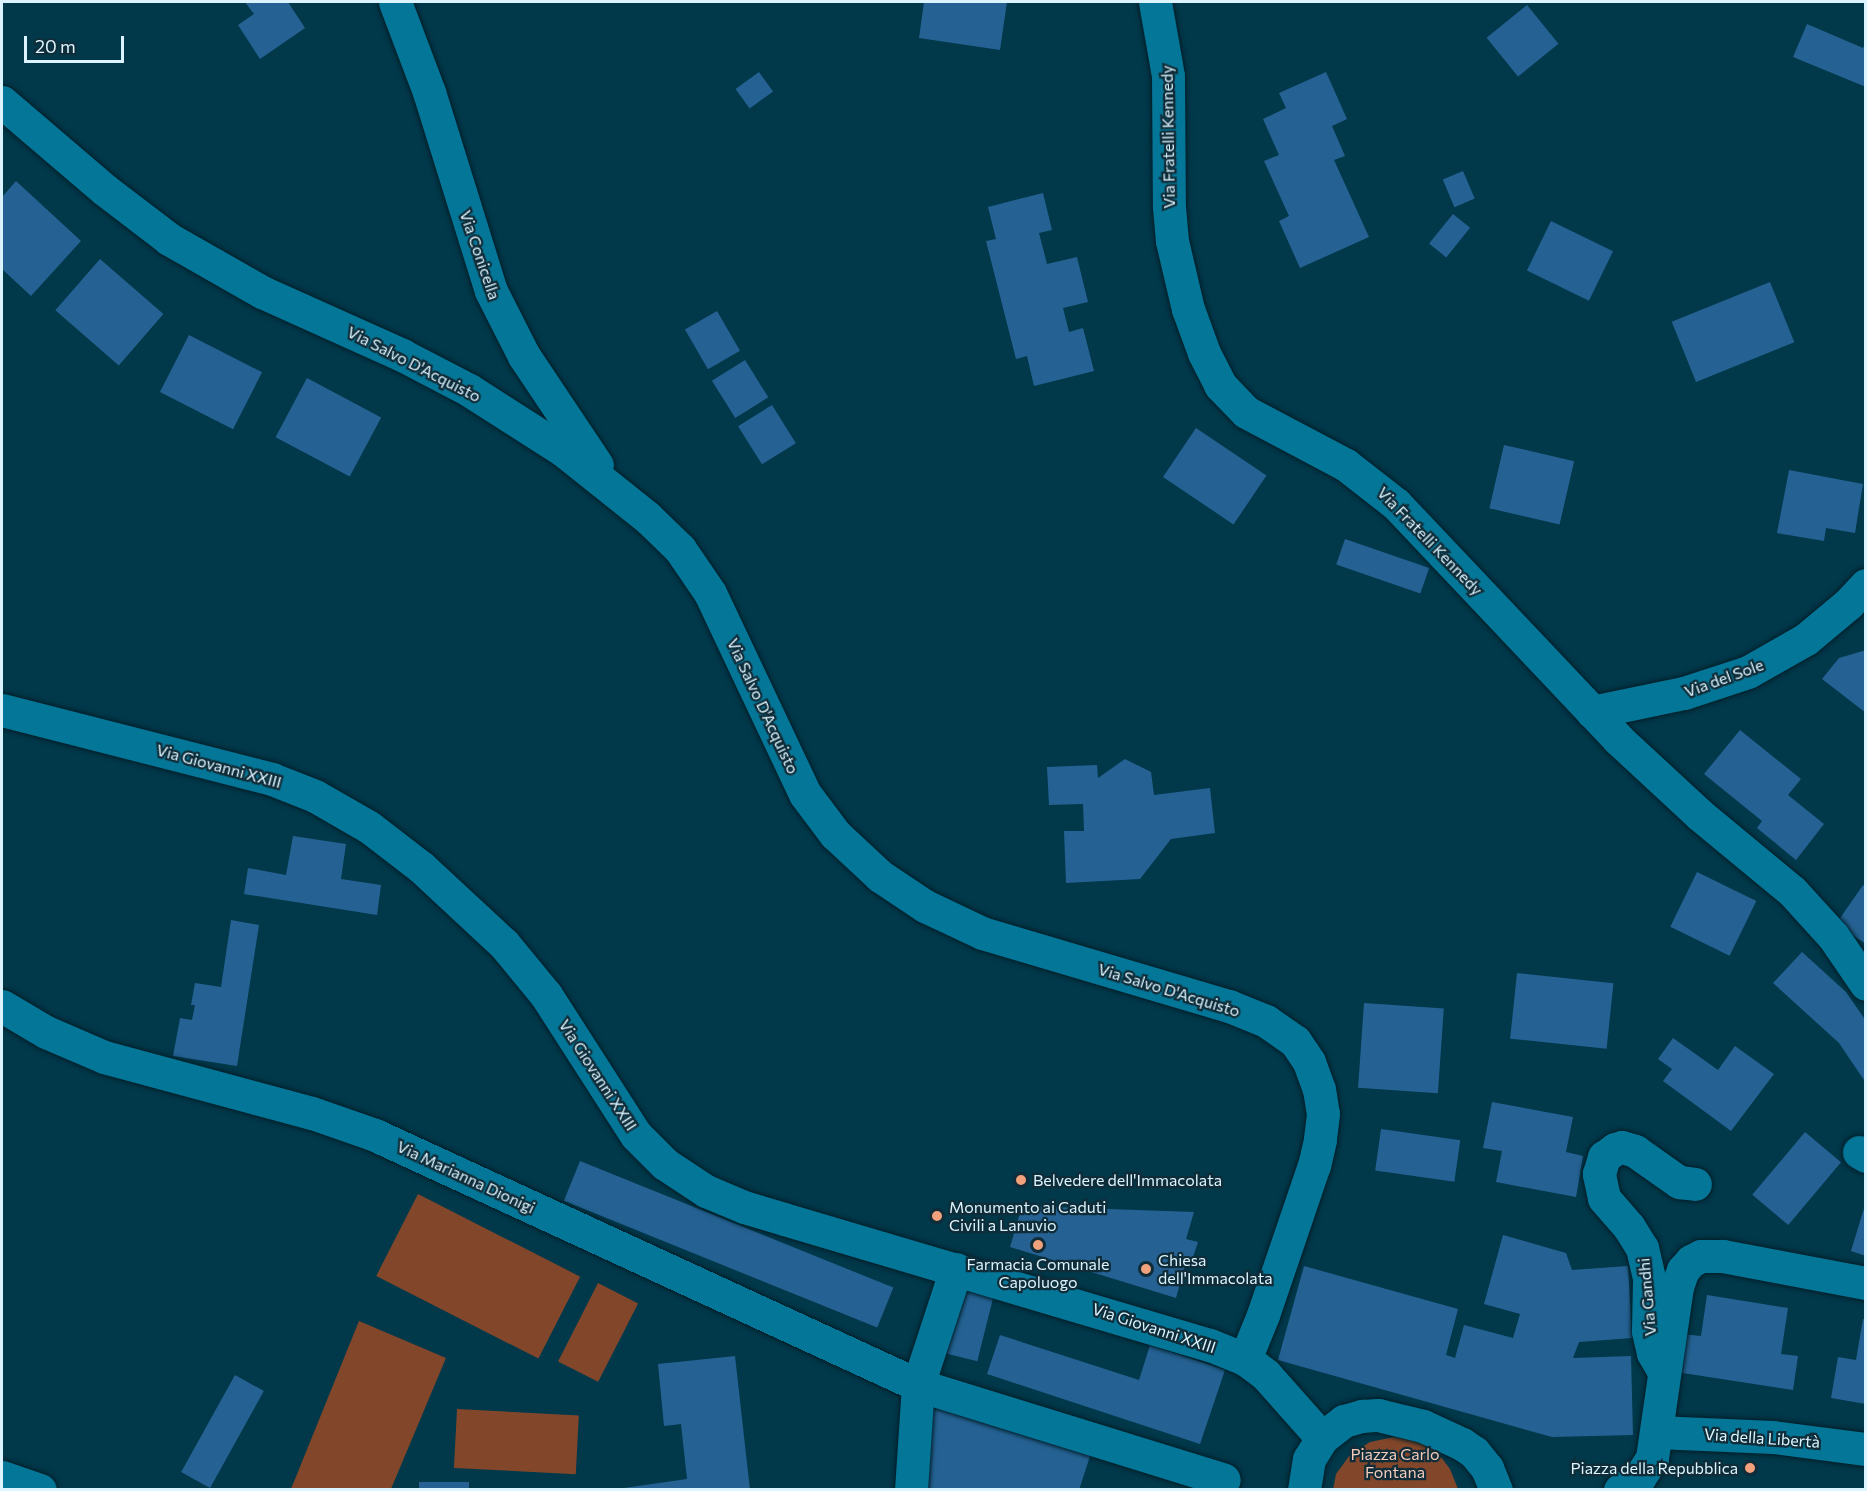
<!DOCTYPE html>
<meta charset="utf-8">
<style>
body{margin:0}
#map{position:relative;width:1867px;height:1491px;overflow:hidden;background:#01384a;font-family:Commissioner,sans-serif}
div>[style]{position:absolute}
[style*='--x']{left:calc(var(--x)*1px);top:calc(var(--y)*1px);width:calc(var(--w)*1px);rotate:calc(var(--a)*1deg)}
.green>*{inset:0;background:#82472a;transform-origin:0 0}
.building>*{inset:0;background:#256293;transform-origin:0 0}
.roads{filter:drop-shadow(0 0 2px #011e28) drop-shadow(0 0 2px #011e28)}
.minor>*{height:33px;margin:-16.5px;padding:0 16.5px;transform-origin:16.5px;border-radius:16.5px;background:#047697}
.dots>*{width:16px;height:16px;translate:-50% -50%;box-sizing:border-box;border:3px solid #0f2c38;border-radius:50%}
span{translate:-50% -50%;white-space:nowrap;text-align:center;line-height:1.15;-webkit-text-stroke:4.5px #0f2c38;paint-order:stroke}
.street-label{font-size:16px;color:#dbf4ff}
.poi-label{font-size:16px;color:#dbf4ff}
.left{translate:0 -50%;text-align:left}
.right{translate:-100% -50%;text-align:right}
.park-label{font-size:16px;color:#f4ccb9}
.frame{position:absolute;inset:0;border:3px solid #dbf4ff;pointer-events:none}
.scale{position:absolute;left:24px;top:36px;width:100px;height:27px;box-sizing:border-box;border:3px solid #dbf4ff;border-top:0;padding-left:8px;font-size:18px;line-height:21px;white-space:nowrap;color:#dbf4ff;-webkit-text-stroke:4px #0f2c38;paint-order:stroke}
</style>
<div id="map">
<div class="green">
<i style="left:418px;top:1194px;width:182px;height:92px;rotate:27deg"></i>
<i style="left:598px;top:1283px;width:45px;height:88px;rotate:27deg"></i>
<i style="clip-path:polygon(359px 1321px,446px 1358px,391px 1489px,291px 1489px)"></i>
<i style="left:457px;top:1409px;width:122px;height:59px;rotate:3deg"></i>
<i style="clip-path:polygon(1394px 1437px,1416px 1440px,1435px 1449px,1450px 1469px,1458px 1489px,1333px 1490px,1336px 1474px,1350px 1455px,1370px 1442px)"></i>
</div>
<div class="building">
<i style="clip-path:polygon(245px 2px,288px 2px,305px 28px,260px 59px,238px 25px,254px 14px)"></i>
<i style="clip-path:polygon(924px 2px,1007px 2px,1000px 50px,919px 38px)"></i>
<i style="left:1527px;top:5px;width:50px;height:52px;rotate:51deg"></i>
<i style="clip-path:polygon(1807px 24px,1863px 48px,1866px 42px,1866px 87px,1793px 57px)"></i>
<i style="left:759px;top:72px;width:24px;height:29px;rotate:54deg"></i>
<i style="clip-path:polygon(1326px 72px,1347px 119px,1332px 126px,1345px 156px,1334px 160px,1369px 237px,1300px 268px,1279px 221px,1289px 216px,1264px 161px,1279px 155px,1263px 119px,1286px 108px,1279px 93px)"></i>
<i style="left:1463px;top:171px;width:30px;height:22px;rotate:67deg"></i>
<i style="clip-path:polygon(16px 181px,81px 241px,31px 296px,2px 269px,2px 197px)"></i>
<i style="clip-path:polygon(1043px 193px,1052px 230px,1039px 233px,1047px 264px,1077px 257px,1088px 302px,1063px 308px,1069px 332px,1083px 328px,1094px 371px,1034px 386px,1027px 356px,1016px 359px,986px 241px,996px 239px,988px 207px)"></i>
<i style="left:1453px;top:214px;width:22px;height:38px;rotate:39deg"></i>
<i style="left:1551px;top:221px;width:69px;height:55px;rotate:26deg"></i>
<i style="left:100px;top:259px;width:84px;height:68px;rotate:41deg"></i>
<i style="left:1770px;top:282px;width:65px;height:106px;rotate:68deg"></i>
<i style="left:717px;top:311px;width:46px;height:37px;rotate:60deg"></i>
<i style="left:189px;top:335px;width:82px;height:64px;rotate:27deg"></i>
<i style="left:745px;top:360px;width:44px;height:39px;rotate:58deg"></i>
<i style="left:307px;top:378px;width:84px;height:67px;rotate:28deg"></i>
<i style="left:772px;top:405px;width:45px;height:40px;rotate:58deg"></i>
<i style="left:1196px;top:428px;width:85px;height:59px;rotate:34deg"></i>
<i style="left:1504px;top:445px;width:72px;height:65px;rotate:13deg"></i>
<i style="clip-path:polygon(1789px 470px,1863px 484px,1855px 533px,1826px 528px,1824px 541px,1777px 533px)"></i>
<i style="left:1345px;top:539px;width:89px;height:27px;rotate:19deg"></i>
<i style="clip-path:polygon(1866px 650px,1866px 713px,1822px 679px,1839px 658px)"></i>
<i style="clip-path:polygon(1740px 730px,1801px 779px,1788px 795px,1824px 824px,1796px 860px,1757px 828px,1762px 821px,1704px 774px)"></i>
<i style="clip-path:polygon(1125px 759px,1151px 772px,1154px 795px,1210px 788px,1215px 833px,1171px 839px,1140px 879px,1066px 883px,1064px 831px,1084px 831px,1083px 804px,1049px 805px,1047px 767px,1097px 765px,1098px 778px)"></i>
<i style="clip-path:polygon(293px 836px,346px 844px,341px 879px,381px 885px,377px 915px,244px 894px,248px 868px,286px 875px)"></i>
<i style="left:1697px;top:872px;width:66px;height:61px;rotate:26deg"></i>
<i style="clip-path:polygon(1863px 885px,1866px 887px,1866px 944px,1836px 924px)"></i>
<i style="clip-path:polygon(231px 920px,259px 925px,237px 1066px,173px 1056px,180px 1018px,192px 1020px,195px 1005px,191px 1005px,195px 983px,221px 987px)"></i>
<i style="clip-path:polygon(1802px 952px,1846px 992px,1866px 1021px,1866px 1083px,1839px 1043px,1773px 983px)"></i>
<i style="left:1517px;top:973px;width:97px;height:66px;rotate:6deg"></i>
<i style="left:1364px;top:1003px;width:80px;height:85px;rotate:4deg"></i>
<i style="clip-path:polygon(1673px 1038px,1718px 1070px,1735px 1046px,1774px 1074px,1731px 1131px,1663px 1081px,1672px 1069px,1658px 1059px)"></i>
<i style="clip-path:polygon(1492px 1102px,1573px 1117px,1566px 1152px,1583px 1156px,1576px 1197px,1496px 1182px,1502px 1151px,1483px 1148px)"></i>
<i style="left:1381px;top:1129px;width:80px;height:42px;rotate:8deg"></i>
<i style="left:1805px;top:1132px;width:47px;height:82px;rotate:40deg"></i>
<i style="left:580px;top:1161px;width:338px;height:43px;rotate:22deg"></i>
<i style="clip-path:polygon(1865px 1205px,1866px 1205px,1866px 1256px,1851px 1251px)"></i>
<i style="clip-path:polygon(1022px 1206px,1194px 1212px,1186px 1239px,1198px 1242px,1191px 1263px,1186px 1262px,1176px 1298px,1010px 1247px)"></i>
<i style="clip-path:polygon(1503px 1235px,1566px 1253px,1572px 1270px,1628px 1266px,1632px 1338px,1579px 1342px,1573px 1358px,1631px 1356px,1633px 1435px,1552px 1437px,1278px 1360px,1304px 1266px,1458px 1309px,1446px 1355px,1455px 1358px,1464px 1325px,1513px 1338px,1520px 1314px,1484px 1304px)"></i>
<i style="left:961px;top:1286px;width:34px;height:69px;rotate:14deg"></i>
<i style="clip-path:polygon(1707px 1295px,1788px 1308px,1781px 1354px,1798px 1356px,1793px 1390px,1676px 1372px,1681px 1334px,1701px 1336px)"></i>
<i style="clip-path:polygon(1863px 1319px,1866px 1320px,1866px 1404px,1831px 1398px,1838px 1357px,1856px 1360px)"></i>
<i style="clip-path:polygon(1000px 1335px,1139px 1380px,1150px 1345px,1225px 1370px,1200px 1444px,987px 1374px)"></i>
<i style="clip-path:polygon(735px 1356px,750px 1490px,610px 1490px,687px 1479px,681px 1424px,664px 1426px,658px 1364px)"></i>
<i style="left:235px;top:1375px;width:33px;height:111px;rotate:29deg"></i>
<i style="clip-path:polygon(928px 1404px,1092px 1450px,1079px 1490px,922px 1490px)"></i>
<i style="left:419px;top:1482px;width:50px;height:8px"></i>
</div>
<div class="roads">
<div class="minor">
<i style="--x:395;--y:2;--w:96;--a:69.3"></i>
<i style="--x:429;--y:92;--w:208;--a:72.7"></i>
<i style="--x:491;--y:291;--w:73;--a:63.1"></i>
<i style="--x:524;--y:356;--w:131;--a:56.2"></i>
<i style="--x:1155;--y:2;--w:75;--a:80"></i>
<i style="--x:1168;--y:76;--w:131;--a:89.6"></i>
<i style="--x:1169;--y:207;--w:34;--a:85"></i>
<i style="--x:1172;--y:241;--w:70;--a:76.8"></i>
<i style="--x:1188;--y:309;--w:47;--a:70"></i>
<i style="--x:1204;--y:353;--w:36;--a:63"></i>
<i style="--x:1220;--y:385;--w:37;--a:46"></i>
<i style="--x:1246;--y:412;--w:113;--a:27.9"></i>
<i style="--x:1346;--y:465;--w:63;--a:38"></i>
<i style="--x:1396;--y:504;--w:323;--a:46.6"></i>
<i style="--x:1618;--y:739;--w:112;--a:42.8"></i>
<i style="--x:1700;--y:815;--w:119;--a:39.6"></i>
<i style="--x:1792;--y:891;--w:61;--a:47.7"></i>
<i style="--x:1833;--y:936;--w:58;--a:55.5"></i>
<i style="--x:2;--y:102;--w:135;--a:40.5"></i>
<i style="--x:105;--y:190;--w:81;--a:37.4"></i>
<i style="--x:169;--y:239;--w:107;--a:29.7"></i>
<i style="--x:262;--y:292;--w:154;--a:24.2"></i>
<i style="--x:402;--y:355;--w:76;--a:27.6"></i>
<i style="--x:469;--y:390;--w:112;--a:32.6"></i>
<i style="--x:563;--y:450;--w:107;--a:38.6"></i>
<i style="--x:647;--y:517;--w:46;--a:44.1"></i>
<i style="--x:680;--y:549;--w:53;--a:55.7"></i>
<i style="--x:710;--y:593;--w:222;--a:64.7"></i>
<i style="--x:805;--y:794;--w:50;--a:53.1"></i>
<i style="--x:835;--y:834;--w:62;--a:43"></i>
<i style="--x:880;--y:876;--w:54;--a:33.7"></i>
<i style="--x:925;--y:906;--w:63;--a:25.3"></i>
<i style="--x:982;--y:933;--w:258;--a:16.5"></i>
<i style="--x:1229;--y:1006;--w:40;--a:22"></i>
<i style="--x:1266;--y:1021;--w:35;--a:35"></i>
<i style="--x:1295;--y:1041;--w:25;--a:56"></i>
<i style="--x:1309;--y:1062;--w:29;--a:70"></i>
<i style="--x:1319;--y:1089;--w:25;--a:81"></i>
<i style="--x:1323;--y:1114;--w:26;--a:97"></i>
<i style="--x:1320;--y:1140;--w:26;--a:103"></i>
<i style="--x:1314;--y:1165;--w:158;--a:108.8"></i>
<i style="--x:1263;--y:1315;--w:48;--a:112.2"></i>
<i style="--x:2;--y:710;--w:279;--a:14.3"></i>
<i style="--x:272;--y:779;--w:46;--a:21.6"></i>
<i style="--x:315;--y:796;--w:62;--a:29.9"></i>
<i style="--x:369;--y:827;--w:66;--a:37.6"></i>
<i style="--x:421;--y:867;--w:113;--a:42.9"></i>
<i style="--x:504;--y:944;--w:66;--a:50.5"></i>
<i style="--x:546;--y:995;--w:166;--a:57.3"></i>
<i style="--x:636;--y:1135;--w:41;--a:45"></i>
<i style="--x:665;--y:1164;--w:49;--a:33.4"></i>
<i style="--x:706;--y:1191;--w:41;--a:22.8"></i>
<i style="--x:744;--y:1207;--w:42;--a:16.7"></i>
<i style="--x:784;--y:1219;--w:444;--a:16.5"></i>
<i style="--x:1210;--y:1345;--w:38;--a:22"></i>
<i style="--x:1245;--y:1359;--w:26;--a:37"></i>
<i style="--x:1266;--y:1375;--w:84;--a:48.4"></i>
<i style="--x:1592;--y:712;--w:94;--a:-11.7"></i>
<i style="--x:1684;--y:693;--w:67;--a:-18.2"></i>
<i style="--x:1748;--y:672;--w:67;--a:-29.6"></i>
<i style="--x:1806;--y:639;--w:55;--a:-39.8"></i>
<i style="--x:1848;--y:604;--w:26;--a:-47"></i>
<i style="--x:2;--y:1006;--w:51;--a:30.6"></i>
<i style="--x:46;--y:1032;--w:63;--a:23.3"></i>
<i style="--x:104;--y:1057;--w:215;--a:15.1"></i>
<i style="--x:312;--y:1113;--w:67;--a:19.2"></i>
<i style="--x:375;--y:1135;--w:598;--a:24.72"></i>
<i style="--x:918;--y:1385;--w:320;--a:17.2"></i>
<i style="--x:1859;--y:1152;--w:8;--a:30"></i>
<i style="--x:1664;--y:1372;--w:22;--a:-120"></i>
<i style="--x:1653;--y:1353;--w:23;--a:-103"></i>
<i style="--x:1648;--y:1331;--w:53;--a:-88.9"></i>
<i style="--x:1649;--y:1278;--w:31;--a:-103"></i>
<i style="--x:1642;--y:1248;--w:25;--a:-122"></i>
<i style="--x:1629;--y:1227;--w:38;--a:-131"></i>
<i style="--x:1604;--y:1198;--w:25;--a:-102"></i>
<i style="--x:1599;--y:1174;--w:18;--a:-74"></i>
<i style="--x:1604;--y:1157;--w:14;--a:-36"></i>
<i style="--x:1615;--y:1149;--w:7;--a:-16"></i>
<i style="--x:1622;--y:1147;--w:14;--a:17"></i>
<i style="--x:1635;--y:1151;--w:54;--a:35.2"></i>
<i style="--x:1679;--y:1182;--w:16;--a:7"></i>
<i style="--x:1657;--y:1432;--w:116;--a:2.5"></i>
<i style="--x:1773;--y:1437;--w:94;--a:7.4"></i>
<i style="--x:2;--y:1477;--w:40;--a:18.9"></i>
<i style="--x:911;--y:1490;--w:105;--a:-86.2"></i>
<i style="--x:918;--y:1385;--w:122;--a:-71.9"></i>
<i style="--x:1304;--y:1490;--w:31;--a:-81"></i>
<i style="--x:1309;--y:1459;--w:25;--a:-58"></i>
<i style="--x:1322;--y:1438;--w:28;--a:-38"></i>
<i style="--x:1344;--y:1421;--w:19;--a:-16"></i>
<i style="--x:1362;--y:1416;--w:16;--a:-4"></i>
<i style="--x:1378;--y:1415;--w:46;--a:13.7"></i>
<i style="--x:1423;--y:1426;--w:43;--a:24.8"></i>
<i style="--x:1462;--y:1444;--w:14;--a:34"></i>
<i style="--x:1474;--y:1452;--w:21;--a:51"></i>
<i style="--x:1487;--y:1468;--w:24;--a:68"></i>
<i style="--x:1620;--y:1490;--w:22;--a:-32"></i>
<i style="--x:1639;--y:1478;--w:24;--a:-57"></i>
<i style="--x:1652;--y:1458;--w:173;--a:-81.7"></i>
<i style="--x:1677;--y:1287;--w:18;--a:-71"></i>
<i style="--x:1683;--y:1270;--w:12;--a:-48"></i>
<i style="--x:1691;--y:1261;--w:11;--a:-27"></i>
<i style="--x:1701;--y:1256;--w:22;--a:0"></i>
<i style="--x:1723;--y:1256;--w:146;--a:10.7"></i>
</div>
</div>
<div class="dots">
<i style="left:1021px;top:1180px;background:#f1a17b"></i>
<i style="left:937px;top:1216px;background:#f1a17b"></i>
<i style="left:1038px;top:1245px;background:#f1a17b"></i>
<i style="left:1146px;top:1269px;background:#f1a17b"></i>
<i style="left:1750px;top:1468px;background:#f1a17b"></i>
</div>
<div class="street-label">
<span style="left:1168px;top:137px;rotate:-91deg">Via Fratelli Kennedy</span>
<span style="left:480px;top:255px;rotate:71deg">Via Conicella</span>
<span style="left:414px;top:364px;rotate:27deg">Via Salvo D'Acquisto</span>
<span style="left:1430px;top:541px;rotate:46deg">Via Fratelli Kennedy</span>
<span style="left:1724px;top:678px;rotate:-20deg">Via del Sole</span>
<span style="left:763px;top:706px;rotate:65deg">Via Salvo D'Acquisto</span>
<span style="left:219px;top:766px;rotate:15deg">Via Giovanni XXIII</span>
<span style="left:1169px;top:990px;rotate:17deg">Via Salvo D'Acquisto</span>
<span style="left:598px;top:1075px;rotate:57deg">Via Giovanni XXIII</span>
<span style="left:466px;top:1177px;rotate:25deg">Via Marianna Dionigi</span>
<span style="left:1647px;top:1297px;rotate:-95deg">Via Gandhi</span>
<span style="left:1154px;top:1328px;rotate:18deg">Via Giovanni XXIII</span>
<span style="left:1762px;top:1438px;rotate:4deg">Via della Libertà</span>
</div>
<div class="poi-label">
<span class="left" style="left:1033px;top:1180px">Belvedere dell'Immacolata</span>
<span class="left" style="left:949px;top:1216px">Monumento ai Caduti<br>Civili a Lanuvio</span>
<span class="left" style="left:1158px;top:1269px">Chiesa<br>dell'Immacolata</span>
<span style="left:1038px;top:1273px">Farmacia Comunale<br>Capoluogo</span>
<span class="right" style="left:1738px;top:1468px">Piazza della Repubblica</span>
</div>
<div class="park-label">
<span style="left:1395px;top:1463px">Piazza Carlo<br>Fontana</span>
</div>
<div class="frame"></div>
<div class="scale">20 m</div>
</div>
